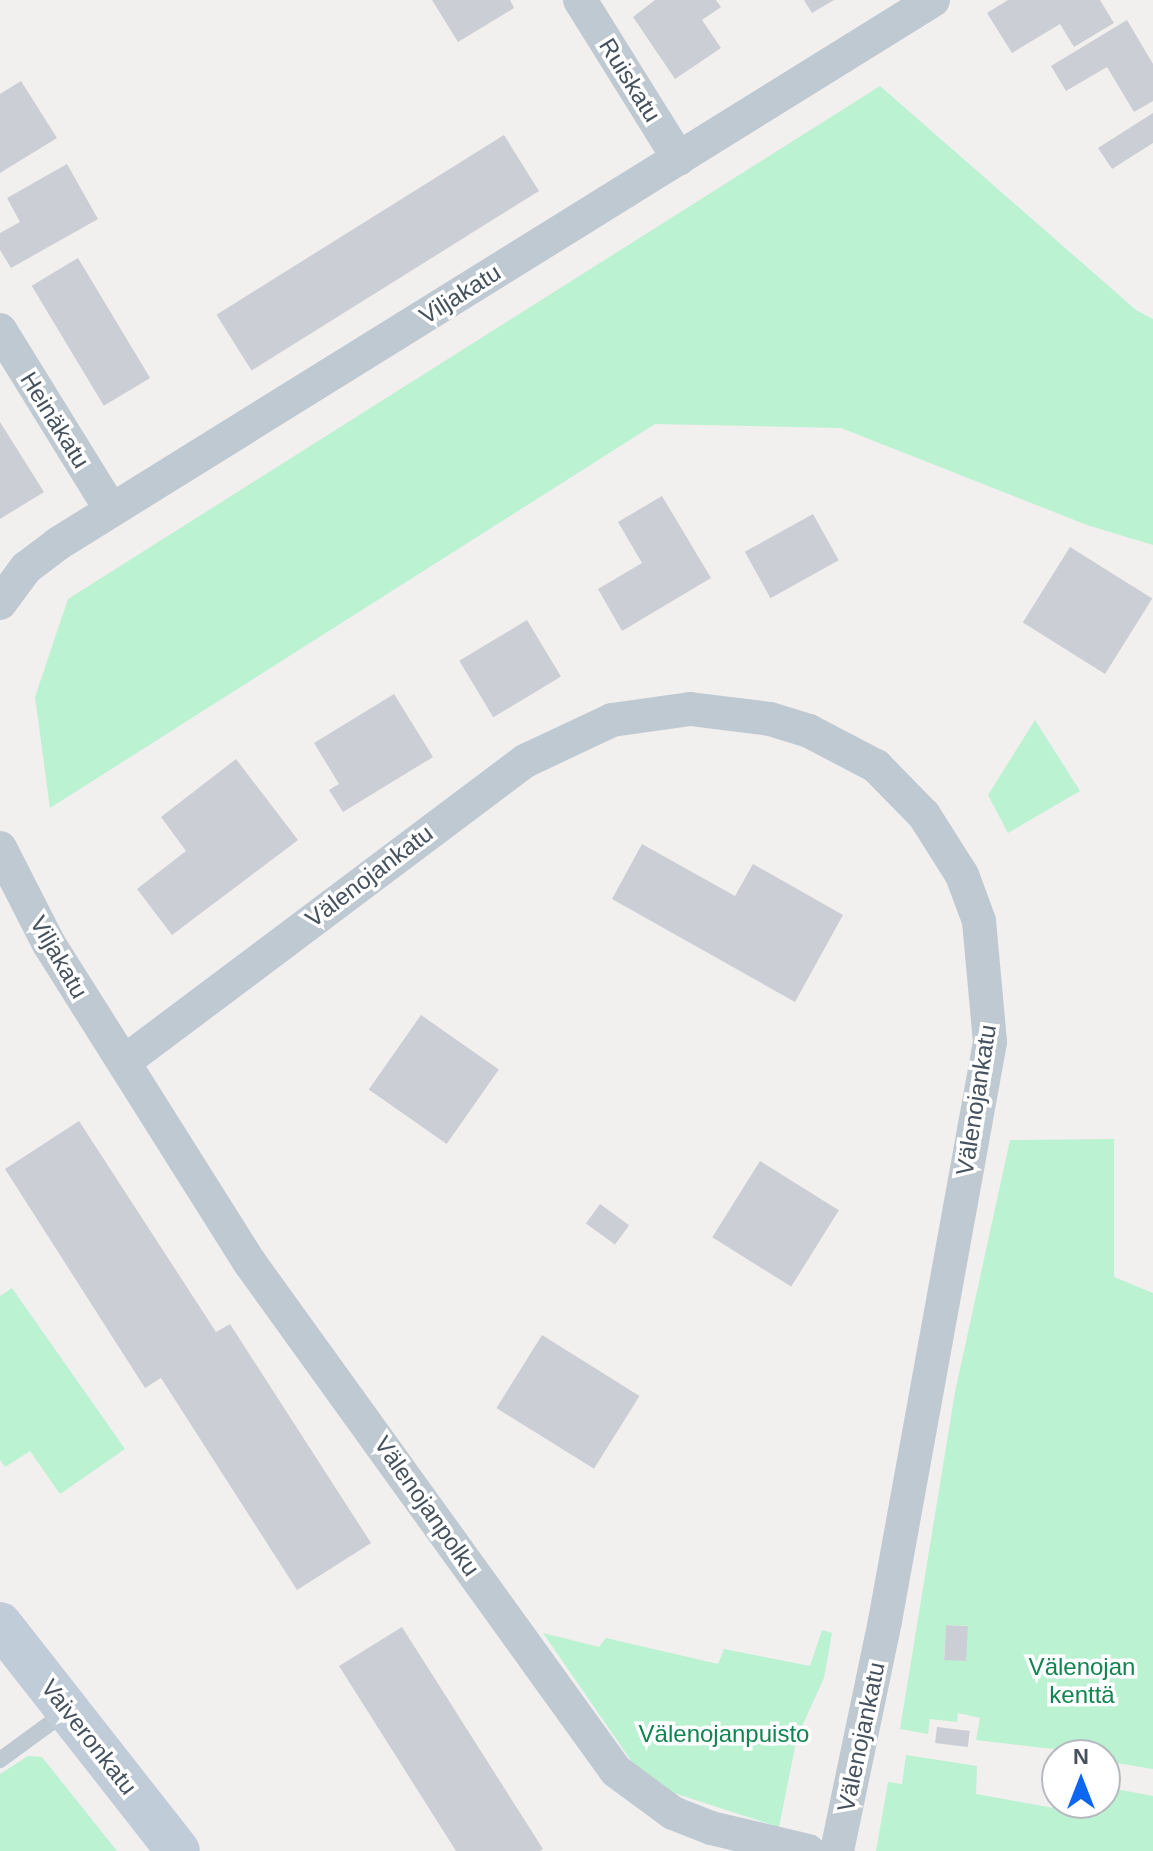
<!DOCTYPE html>
<meta charset="utf-8">
<style>
body{margin:0}
#map{position:relative;width:1153px;height:1851px;overflow:hidden;background:#f2efef;font-family:Arial,sans-serif}
div>[style]{position:absolute}
[style*='--x']{left:calc(var(--x)*1px);top:calc(var(--y)*1px);width:calc(var(--w)*1px);rotate:calc(var(--a)*1deg)}
.green>*{inset:0;background:#bbf2d2}
.building>*{inset:0;background:#cbced4;transform-origin:0 0}
.lane>*{height:16px;margin:-8px;padding:0 8px;transform-origin:8px;border-radius:8px;background:#bfc9d2}
.street>*{height:34px;margin:-17px;padding:0 17px;transform-origin:17px;border-radius:17px;background:#bfc9d2}
.secondary>*{height:44px;margin:-22px;padding:0 22px;transform-origin:22px;border-radius:22px;background:#c1ccd9}
span{translate:-50% -50%;white-space:nowrap;text-align:center;line-height:1.15;-webkit-text-stroke:7px #fff;paint-order:stroke}
.street-label{font-size:24px;color:#46525e}
.park-label{font-size:24px;color:#11854f}
.north{position:absolute;left:1041px;top:1739px;width:80px;height:80px;box-sizing:border-box;background:#fff;border:2px solid #b5babf;border-radius:50%;rotate:0deg;font-size:22px;font-weight:700;line-height:32px;text-align:center;color:#46525e}
.north::after{content:'';display:block;margin:auto;width:28px;height:36px;background:#0d67ee;clip-path:polygon(50% 0,100% 100%,50% 72%,0 100%)}
</style>
<div id="map">
<div class="green">
<i style="clip-path:polygon(880px 86px,1136px 310px,1153px 319px,1153px 545px,1087px 525px,841px 428px,655px 424px,50px 808px,35px 697px,68px 599px)"></i>
<i style="clip-path:polygon(1035px 720px,1080px 791px,1008px 833px,988px 795px)"></i>
<i style="clip-path:polygon(evenodd,1114px 1139px,1114px 1277px,1153px 1293px,1153px 1769px,1105px 1761px,1105px 1755px,976px 1740px,980px 1718px,958px 1713px,957px 1722px,930px 1719px,928px 1734px,900px 1729px,955px 1392px,1010px 1140px,1114px 1139px,946px 1625px,968px 1626px,965px 1661px,944px 1659px,946px 1625px)"></i>
<i style="clip-path:polygon(12px 1288px,125px 1449px,60px 1494px,30px 1451px,5px 1467px,0 1460px,0 1296px)"></i>
<i style="clip-path:polygon(822px 1630px,832px 1633px,824px 1678px,797px 1737px,779px 1827px,674px 1793px,632px 1762px,543px 1633px,599px 1647px,606px 1638px,718px 1664px,724px 1649px,810px 1666px)"></i>
<i style="clip-path:polygon(906px 1755px,977px 1766px,976px 1794px,1054px 1808px,1057px 1784px,1057px 1803px,1105px 1803px,1105px 1787px,1153px 1796px,1153px 1851px,876px 1851px,888px 1782px,902px 1784px)"></i>
<i style="clip-path:polygon(28px 1756px,42px 1757px,117px 1851px,0 1851px,0 1774px)"></i>
</div>
<div class="building">
<i style="clip-path:polygon(432px 0,510px 0,514px 8px,458px 42px)"></i>
<i style="clip-path:polygon(655px 0,716px 0,721px 7px,702px 20px,721px 48px,675px 79px,633px 17px)"></i>
<i style="clip-path:polygon(804px 0,834px 0,812px 13px)"></i>
<i style="clip-path:polygon(1008px 0,1100px 0,1114px 23px,1074px 47px,1060px 24px,1012px 53px,987px 13px)"></i>
<i style="clip-path:polygon(1127px 20px,1153px 64px,1153px 101px,1134px 112px,1107px 67px,1066px 91px,1051px 66px)"></i>
<i style="clip-path:polygon(21px 81px,57px 138px,0 173px,0 94px)"></i>
<i style="clip-path:polygon(1153px 113px,1153px 143px,1112px 169px,1098px 148px)"></i>
<i style="left:504px;top:135px;width:66px;height:339px;rotate:58deg"></i>
<i style="clip-path:polygon(67px 164px,98px 219px,11px 268px,0 250px,0 233px,20px 222px,7px 198px)"></i>
<i style="left:78px;top:258px;width:140px;height:54px;rotate:59deg"></i>
<i style="clip-path:polygon(0 422px,44px 492px,0 519px)"></i>
<i style="clip-path:polygon(662px 496px,711px 578px,622px 631px,598px 589px,642px 563px,618px 522px)"></i>
<i style="left:813px;top:514px;width:53px;height:78px;rotate:61deg"></i>
<i style="left:1070px;top:547px;width:97px;height:89px;rotate:32deg"></i>
<i style="left:527px;top:620px;width:66px;height:79px;rotate:59deg"></i>
<i style="clip-path:polygon(394px 694px,433px 757px,343px 812px,329px 790px,339px 784px,314px 743px)"></i>
<i style="clip-path:polygon(236px 759px,298px 840px,172px 935px,137px 889px,186px 851px,161px 817px)"></i>
<i style="clip-path:polygon(642px 844px,735px 896px,753px 864px,843px 915px,795px 1002px,612px 899px)"></i>
<i style="left:421px;top:1015px;width:95px;height:91px;rotate:35deg"></i>
<i style="clip-path:polygon(79px 1121px,216px 1332px,230px 1324px,371px 1543px,297px 1590px,161px 1378px,145px 1388px,5px 1169px)"></i>
<i style="left:760px;top:1161px;width:93px;height:90px;rotate:32deg"></i>
<i style="left:600px;top:1204px;width:36px;height:24px;rotate:36deg"></i>
<i style="left:542px;top:1335px;width:115px;height:86px;rotate:32deg"></i>
<i style="left:946px;top:1625px;width:22px;height:35px;rotate:3deg"></i>
<i style="clip-path:polygon(402px 1627px,543px 1849px,540px 1851px,456px 1851px,339px 1666px)"></i>
<i style="left:937px;top:1727px;width:33px;height:16px;rotate:7deg"></i>
</div>
<div class="lane">
<i style="--x:0;--y:1760;--w:83;--a:-36.2"></i>
</div>
<div class="street">
<i style="--x:580;--y:0;--w:187;--a:58.1"></i>
<i style="--x:0;--y:330;--w:211;--a:58.3"></i>
<i style="--x:0;--y:603;--w:44;--a:-53.4"></i>
<i style="--x:26;--y:568;--w:41;--a:-37.1"></i>
<i style="--x:59;--y:543;--w:1029;--a:-31.85"></i>
<i style="--x:0;--y:848;--w:108;--a:63"></i>
<i style="--x:49;--y:944;--w:377;--a:57.8"></i>
<i style="--x:250;--y:1263;--w:626;--a:54.23"></i>
<i style="--x:616;--y:1771;--w:71;--a:36.4"></i>
<i style="--x:673;--y:1813;--w:41;--a:21.5"></i>
<i style="--x:711;--y:1828;--w:100;--a:13.3"></i>
<i style="--x:124;--y:1062;--w:501;--a:-36.89"></i>
<i style="--x:525;--y:761;--w:96;--a:-25.2"></i>
<i style="--x:612;--y:720;--w:79;--a:-8"></i>
<i style="--x:690;--y:709;--w:81;--a:7.1"></i>
<i style="--x:770;--y:719;--w:41;--a:17.1"></i>
<i style="--x:809;--y:731;--w:76;--a:27.6"></i>
<i style="--x:876;--y:766;--w:69;--a:45.6"></i>
<i style="--x:924;--y:815;--w:71;--a:57.7"></i>
<i style="--x:962;--y:875;--w:49;--a:69.7"></i>
<i style="--x:979;--y:921;--w:121;--a:84.8"></i>
<i style="--x:990;--y:1042;--w:588;--a:100.28"></i>
<i style="--x:885;--y:1621;--w:235;--a:101.8"></i>
</div>
<div class="secondary">
<i style="--x:0;--y:1624;--w:288;--a:51.9"></i>
</div>
<div class="street-label">
<span style="left:630px;top:80px;rotate:58deg">Ruiskatu</span>
<span style="left:460px;top:294px;rotate:-32deg">Viljakatu</span>
<span style="left:55px;top:420px;rotate:58deg">Heinäkatu</span>
<span style="left:369px;top:876px;rotate:-37deg">Välenojankatu</span>
<span style="left:59px;top:957px;rotate:60deg">Viljakatu</span>
<span style="left:976px;top:1100px;rotate:-81deg">Välenojankatu</span>
<span style="left:427px;top:1506px;rotate:55deg">Välenojanpolku</span>
<span style="left:89px;top:1737px;rotate:52deg">Vaiveronkatu</span>
<span style="left:861px;top:1737px;rotate:-78deg">Välenojankatu</span>
</div>
<div class="park-label">
<span style="left:1082px;top:1681px">Välenojan<br>kenttä</span>
<span style="left:724px;top:1734px">Välenojanpuisto</span>
</div>
<div class="north">N</div>
</div>
